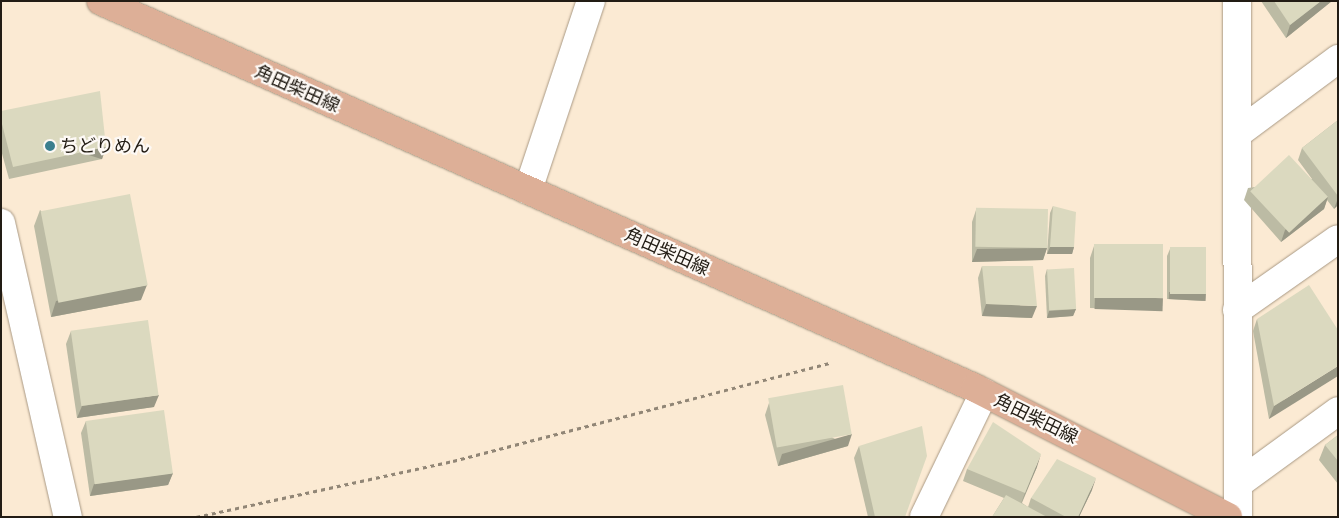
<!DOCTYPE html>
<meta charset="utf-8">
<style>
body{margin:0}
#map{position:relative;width:1339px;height:518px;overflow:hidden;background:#fbead3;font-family:Cabin,"Noto Sans JP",sans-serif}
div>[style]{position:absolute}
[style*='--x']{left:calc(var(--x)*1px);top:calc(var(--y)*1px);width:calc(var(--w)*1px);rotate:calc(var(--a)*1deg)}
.path>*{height:3px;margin-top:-1.5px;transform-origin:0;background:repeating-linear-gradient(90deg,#918676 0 4px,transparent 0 8px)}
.roads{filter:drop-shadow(0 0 1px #a99984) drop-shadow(0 0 1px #a99984)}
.minor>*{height:28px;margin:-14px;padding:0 14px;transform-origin:14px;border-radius:14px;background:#fff}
.major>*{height:28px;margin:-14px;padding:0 14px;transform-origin:14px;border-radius:14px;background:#ddaf97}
.wall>*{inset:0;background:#bcbba4}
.shaded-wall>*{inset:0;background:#999886;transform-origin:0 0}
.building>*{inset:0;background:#dbd9bf;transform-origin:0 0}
.dots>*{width:14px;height:14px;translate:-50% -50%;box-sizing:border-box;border:2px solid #fdf9f5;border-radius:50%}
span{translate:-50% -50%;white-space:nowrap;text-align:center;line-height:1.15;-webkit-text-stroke:4.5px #fdf9f5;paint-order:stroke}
.street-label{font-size:18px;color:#221c14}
.poi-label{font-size:18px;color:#221c14}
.left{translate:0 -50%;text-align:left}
.frame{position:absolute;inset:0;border:2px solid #221c14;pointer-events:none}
</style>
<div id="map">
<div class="path">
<i style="--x:196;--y:517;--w:263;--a:-12.3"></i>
<i style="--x:453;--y:461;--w:389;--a:-14.6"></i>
</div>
<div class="roads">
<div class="minor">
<i style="--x:1237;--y:1;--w:516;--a:89.89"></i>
<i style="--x:1237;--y:134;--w:126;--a:-36.6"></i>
<i style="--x:528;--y:190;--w:199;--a:-71.6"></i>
<i style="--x:1;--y:223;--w:302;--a:77.2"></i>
<i style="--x:1237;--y:310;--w:123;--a:-35.1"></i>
<i style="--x:1238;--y:484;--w:124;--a:-36.1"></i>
<i style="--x:924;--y:517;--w:138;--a:-64.2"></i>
</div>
<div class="major">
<i style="--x:101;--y:1;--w:956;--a:23.88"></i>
<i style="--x:975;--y:388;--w:284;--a:27"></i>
</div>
</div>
<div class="wall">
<i style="clip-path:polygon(1261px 1px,1332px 1px,1286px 38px)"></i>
<i style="clip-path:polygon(1px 111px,106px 147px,102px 159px,9px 179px,1px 150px)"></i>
<i style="clip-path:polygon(1338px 120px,1338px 205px,1334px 209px,1327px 200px,1324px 209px,1281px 242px,1244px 200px,1248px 188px,1312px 179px,1298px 160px,1302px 148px)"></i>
<i style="clip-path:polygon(1053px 206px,1074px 247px,1072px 254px,1047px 254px,1050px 213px)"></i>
<i style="clip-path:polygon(40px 210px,141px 300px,51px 317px,34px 226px)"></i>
<i style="clip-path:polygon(976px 210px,1047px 248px,1043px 260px,972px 262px,972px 222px)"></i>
<i style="clip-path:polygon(1094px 246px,1159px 310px,1090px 308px,1090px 258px)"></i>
<i style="clip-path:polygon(1170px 249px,1204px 301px,1167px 299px,1167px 256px)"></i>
<i style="clip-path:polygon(982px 266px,1032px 318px,982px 316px,978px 278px)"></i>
<i style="clip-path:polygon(1047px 269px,1076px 309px,1073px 316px,1047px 318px,1045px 276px)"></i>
<i style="clip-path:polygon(1257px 319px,1338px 330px,1269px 419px,1253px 331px)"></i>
<i style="clip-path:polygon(71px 331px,154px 407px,77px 418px,66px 344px)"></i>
<i style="clip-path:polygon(769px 403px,848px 446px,778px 466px,765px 415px)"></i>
<i style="clip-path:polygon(86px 421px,173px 473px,168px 485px,90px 496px,81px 433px)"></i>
<i style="clip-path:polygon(1338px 435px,1338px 484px,1319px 460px,1325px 445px)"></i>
<i style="clip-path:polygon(859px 446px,905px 517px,868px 517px,854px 458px)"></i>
<i style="clip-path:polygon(1037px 467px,1022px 503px,1028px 507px,1031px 498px,1092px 490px,1079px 517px,992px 517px,1004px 498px,963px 481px,967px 469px)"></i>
</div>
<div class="shaded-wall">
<i style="clip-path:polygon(1321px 1px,1332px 1px,1286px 38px,1290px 25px)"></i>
<i style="left:106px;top:147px;width:13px;height:95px;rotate:108deg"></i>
<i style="clip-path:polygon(1328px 197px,1324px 209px,1281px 242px,1285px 230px)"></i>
<i style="clip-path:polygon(1338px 198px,1338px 205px,1334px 209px)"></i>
<i style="clip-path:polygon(1050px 247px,1074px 247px,1072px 254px,1047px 254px)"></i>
<i style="clip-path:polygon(1047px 248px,1043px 260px,972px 262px,977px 249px)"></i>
<i style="clip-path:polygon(147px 285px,141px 300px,51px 317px,56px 301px)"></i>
<i style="left:1169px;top:292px;width:37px;height:7px;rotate:3deg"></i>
<i style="left:1095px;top:296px;width:68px;height:13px;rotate:2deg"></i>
<i style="clip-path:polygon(986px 304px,1037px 306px,1032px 318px,982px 316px)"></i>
<i style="clip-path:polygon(1076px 309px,1073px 316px,1047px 318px,1049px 311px)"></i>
<i style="clip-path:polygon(1338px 366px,1338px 376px,1269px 419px,1274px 406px)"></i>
<i style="clip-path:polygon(159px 395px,154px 407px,77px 418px,82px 406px)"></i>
<i style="clip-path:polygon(852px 434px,848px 446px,778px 466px,782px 454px)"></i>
<i style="clip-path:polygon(1041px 454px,1037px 467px,1020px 506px,1025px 493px)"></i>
<i style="clip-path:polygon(173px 473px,168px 485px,90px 496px,94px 484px)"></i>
<i style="clip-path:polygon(1096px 478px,1092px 490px,1079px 517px,1078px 517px)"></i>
</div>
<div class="building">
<i style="clip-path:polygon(1274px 1px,1321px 1px,1290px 25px)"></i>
<i style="clip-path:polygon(100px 91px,106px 147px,13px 167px,1px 120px,1px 111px)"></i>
<i style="clip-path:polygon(1338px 120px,1338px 196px,1302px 148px)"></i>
<i style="left:1289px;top:155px;width:57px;height:53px;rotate:47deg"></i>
<i style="left:130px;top:194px;width:93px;height:91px;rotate:79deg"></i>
<i style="clip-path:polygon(1053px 206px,1076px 212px,1074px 247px,1050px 247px)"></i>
<i style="left:1048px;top:209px;width:39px;height:72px;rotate:91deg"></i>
<i style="left:1163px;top:244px;width:54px;height:69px;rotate:90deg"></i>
<i style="left:1206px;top:247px;width:47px;height:36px;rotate:90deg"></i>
<i style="clip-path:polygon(982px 266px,1033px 266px,1037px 306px,986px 304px)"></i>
<i style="left:1074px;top:268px;width:41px;height:27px;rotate:87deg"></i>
<i style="clip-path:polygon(1309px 285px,1338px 330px,1338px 366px,1274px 406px,1257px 319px)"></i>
<i style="left:148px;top:320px;width:76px;height:78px;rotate:82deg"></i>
<i style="left:843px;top:385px;width:50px;height:76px;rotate:80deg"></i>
<i style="left:164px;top:410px;width:64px;height:79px;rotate:82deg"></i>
<i style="clip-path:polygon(993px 422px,1041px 454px,1025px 493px,967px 469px)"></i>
<i style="clip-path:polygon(922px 426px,927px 456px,905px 517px,875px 517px,859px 446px)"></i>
<i style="clip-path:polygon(1338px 435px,1338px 461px,1325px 445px)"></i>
<i style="clip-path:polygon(1057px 459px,1096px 478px,1078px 517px,1066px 517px,1031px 498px)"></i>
<i style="clip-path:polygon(1006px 495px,1047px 517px,992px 517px)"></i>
</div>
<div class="dots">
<i style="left:50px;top:146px;background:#3b7f8e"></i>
</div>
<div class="street-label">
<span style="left:297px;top:89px;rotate:24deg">角田柴田線</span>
<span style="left:667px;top:252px;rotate:24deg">角田柴田線</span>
<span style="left:1036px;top:419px;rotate:26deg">角田柴田線</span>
</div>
<div class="poi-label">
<span class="left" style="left:60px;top:146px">ちどりめん</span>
</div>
<div class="frame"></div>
</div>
